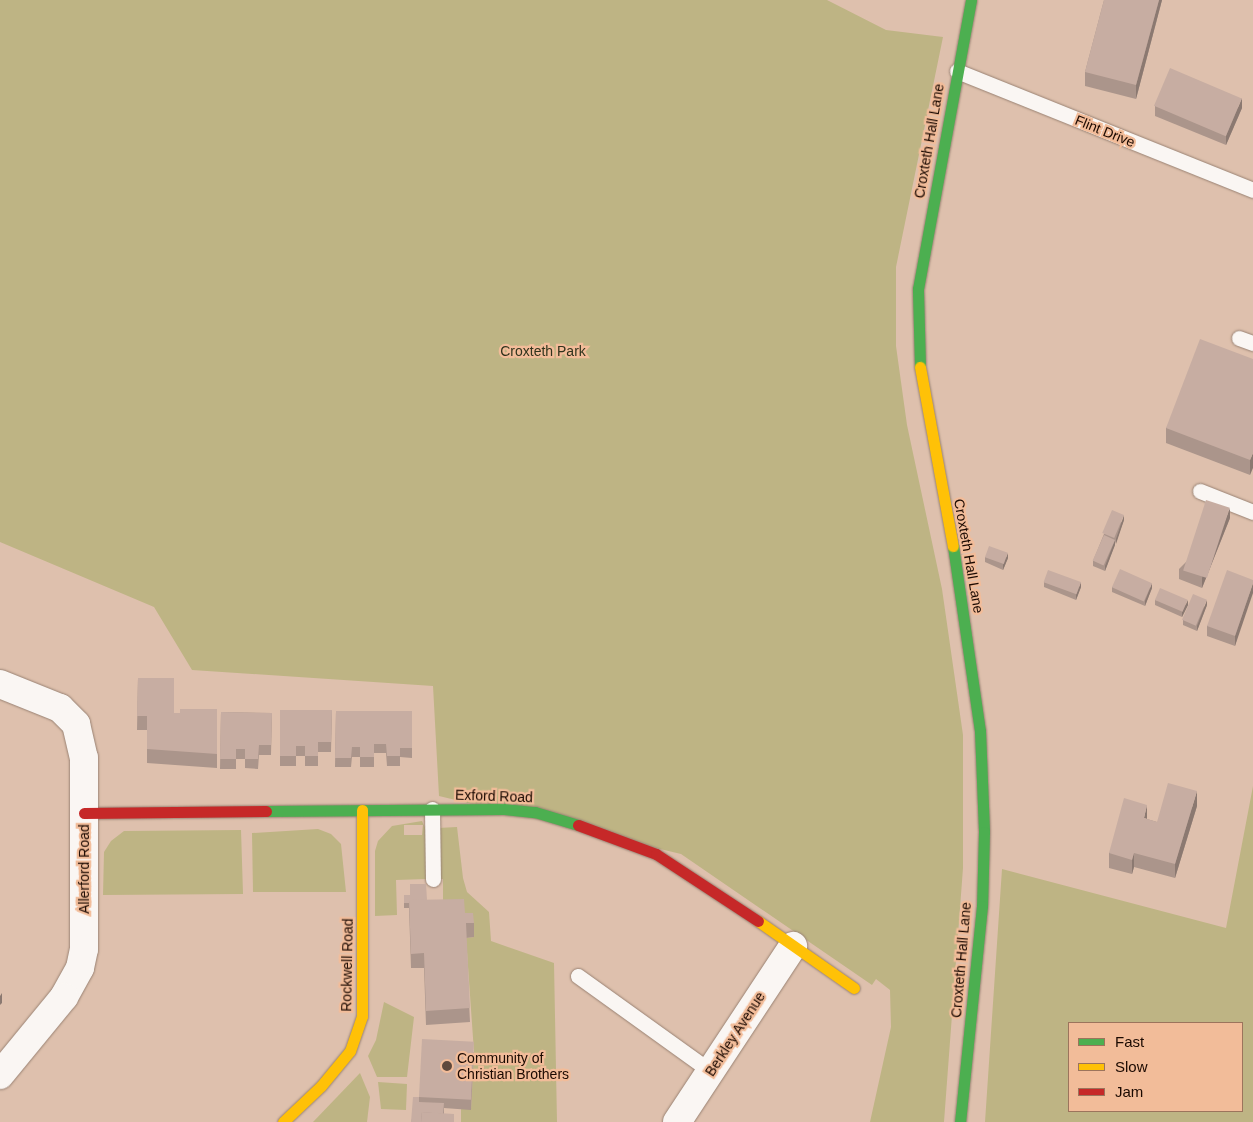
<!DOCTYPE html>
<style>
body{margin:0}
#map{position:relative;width:1253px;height:1122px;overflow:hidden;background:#dec0ad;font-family:Helvetica,sans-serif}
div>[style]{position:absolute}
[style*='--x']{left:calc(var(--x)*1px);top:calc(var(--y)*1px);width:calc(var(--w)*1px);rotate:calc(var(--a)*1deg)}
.green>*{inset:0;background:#beb484}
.roads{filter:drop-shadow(0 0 1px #998273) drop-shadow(0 0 1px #998273)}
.lane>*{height:15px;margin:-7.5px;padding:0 7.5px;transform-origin:7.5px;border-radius:7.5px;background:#faf6f3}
.street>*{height:28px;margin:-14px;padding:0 14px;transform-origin:14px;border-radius:14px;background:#faf6f3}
.fast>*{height:11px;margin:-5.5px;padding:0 5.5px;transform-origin:5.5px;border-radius:5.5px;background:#4caf50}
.slow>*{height:11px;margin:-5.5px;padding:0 5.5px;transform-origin:5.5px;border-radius:5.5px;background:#ffc107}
.jam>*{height:11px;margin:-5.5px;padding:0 5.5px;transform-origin:5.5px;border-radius:5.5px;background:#c62828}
.wall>*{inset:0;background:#ab958b}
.shaded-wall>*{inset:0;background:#8b7971}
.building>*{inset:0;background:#c7ada2;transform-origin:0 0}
.dots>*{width:14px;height:14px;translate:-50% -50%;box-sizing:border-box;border:2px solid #f2bc99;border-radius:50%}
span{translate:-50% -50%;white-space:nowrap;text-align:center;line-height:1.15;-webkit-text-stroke:4.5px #f2bc99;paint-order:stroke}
.street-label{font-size:14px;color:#1b0901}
.park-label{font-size:14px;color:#30331d}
.poi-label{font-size:14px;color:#1b0901}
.left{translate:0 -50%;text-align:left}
.legend{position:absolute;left:1068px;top:1022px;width:175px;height:90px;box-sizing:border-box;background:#f2bc99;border:1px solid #9c745c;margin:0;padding:6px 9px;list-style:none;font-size:15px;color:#1b0901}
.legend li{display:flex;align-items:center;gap:10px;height:25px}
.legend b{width:25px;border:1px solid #9c745c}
</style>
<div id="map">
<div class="green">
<i style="clip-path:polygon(0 0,827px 0,886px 30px,943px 37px,896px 267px,896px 346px,907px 425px,942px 589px,963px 735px,963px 868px,944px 1122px,870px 1122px,891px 1027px,890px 990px,876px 979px,872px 985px,681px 854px,439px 796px,433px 686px,192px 670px,154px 607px,0 542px)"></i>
<i style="clip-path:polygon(evenodd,1253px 786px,1253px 1122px,985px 1122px,1002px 869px,1226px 928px,1253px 786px,1069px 1023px,1242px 1023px,1242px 1111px,1069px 1111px,1069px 1023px)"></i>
<i style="clip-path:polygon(evenodd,422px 821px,426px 830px,426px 879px,396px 880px,397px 915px,375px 916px,375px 851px,378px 841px,392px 826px,422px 821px,404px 825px,423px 825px,422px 835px,404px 835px,404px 825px)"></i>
<i style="clip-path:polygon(457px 827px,463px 878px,467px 892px,489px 912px,491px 941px,554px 963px,557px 1122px,461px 1122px,461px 1109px,471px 1109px,474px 1052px,466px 938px,474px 937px,443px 914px,443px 879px,439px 879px,438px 828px)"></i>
<i style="clip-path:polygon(318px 829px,331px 834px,341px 844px,346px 892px,253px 892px,252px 833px)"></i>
<i style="clip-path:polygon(241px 830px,243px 894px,103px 895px,104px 852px,111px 841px,124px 831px)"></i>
<i style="clip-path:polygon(384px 1002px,414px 1017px,407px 1077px,377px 1077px,368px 1056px,376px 1040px)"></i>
<i style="clip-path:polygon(360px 1073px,370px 1097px,367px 1122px,313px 1122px)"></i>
<i style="clip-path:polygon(378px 1082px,407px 1084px,406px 1110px,381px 1109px)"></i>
</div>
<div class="roads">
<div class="lane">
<i style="--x:957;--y:71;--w:319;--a:21.9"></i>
<i style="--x:1239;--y:338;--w:15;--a:20"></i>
<i style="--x:1200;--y:491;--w:57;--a:21.6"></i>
<i style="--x:432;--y:809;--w:70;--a:89.2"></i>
<i style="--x:578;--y:976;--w:163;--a:35.7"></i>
</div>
<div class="street">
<i style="--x:0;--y:684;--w:65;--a:21.8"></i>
<i style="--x:60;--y:708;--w:23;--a:45"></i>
<i style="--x:76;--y:724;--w:35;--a:77"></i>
<i style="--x:84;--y:758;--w:191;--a:90"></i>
<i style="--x:84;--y:949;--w:19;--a:102"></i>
<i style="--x:80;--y:968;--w:33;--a:119"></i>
<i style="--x:64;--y:997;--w:101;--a:129.4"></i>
<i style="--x:677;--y:1122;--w:211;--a:-56.6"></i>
</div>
<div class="fast">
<i style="--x:920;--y:367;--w:78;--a:-91.5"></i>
<i style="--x:918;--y:289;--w:294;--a:-79.6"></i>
<i style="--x:953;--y:546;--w:187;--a:81.7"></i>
<i style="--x:980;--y:731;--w:101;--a:87.7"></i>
<i style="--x:984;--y:832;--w:74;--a:91.5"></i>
<i style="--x:982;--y:906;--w:217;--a:95.8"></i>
<i style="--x:266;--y:811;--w:238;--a:-0.5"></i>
<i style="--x:504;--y:809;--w:31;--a:6"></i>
<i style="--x:535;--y:812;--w:45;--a:16.8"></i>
</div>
<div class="slow">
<i style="--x:920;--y:367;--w:182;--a:79.6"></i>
<i style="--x:758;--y:921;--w:117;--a:34.9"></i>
<i style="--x:283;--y:1122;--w:52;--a:-43.5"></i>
<i style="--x:321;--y:1086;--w:45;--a:-50.4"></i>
<i style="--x:350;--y:1051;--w:37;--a:-71"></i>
<i style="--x:362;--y:1016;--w:206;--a:-90"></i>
</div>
<div class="jam">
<i style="--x:84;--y:813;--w:182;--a:-0.6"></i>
<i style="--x:578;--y:825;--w:83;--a:20.4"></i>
<i style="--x:656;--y:854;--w:122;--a:33.3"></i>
</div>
</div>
<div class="wall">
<i style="clip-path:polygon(1104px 0,1162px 0,1136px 99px,1085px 86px,1085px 72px)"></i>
<i style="clip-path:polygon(1155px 106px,1242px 108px,1226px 145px,1155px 116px)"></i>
<i style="clip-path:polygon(1253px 359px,1250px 475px,1166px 443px,1166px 428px)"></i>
<i style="clip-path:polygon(1230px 518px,1202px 588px,1179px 579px,1179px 569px)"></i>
<i style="clip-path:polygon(1124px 520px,1105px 571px,1093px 566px,1093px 561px,1104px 534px)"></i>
<i style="clip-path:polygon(985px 557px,1008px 558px,1003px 570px,985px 562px)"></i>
<i style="clip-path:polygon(1253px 580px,1235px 646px,1207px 636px,1207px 626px)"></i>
<i style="clip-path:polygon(1044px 582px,1081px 587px,1076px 600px,1044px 587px)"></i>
<i style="clip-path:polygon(1112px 587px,1152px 588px,1145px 606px,1112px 592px)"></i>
<i style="clip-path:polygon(1155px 600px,1188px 605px,1182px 617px,1155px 605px)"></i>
<i style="clip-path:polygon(1207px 605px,1197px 631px,1183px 625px,1183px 620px)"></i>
<i style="clip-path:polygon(138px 678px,174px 713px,180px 713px,217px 709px,217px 768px,147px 763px,147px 730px,137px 730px)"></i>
<i style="clip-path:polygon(280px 710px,332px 710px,331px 752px,318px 752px,318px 766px,305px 766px,305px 756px,296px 756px,296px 766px,280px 766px)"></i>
<i style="clip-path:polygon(336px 711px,412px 711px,412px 758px,400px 757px,400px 766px,387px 766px,386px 753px,374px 753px,374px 767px,360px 767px,360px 757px,352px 757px,351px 767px,335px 767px)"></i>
<i style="clip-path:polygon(221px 712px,272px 713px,271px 755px,259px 755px,258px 769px,245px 768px,245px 759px,236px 759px,236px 769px,220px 769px)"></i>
<i style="clip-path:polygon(1197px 806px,1175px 878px,1134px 867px,1132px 874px,1109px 868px,1109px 853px,1147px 819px,1157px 822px)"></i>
<i style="clip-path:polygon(404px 895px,427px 900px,465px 913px,474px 923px,474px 937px,466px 938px,470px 1022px,426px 1025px,424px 968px,411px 968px,409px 908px,404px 908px)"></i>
<i style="clip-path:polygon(474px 1052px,471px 1110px,444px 1108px,444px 1114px,454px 1122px,411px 1122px,419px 1097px)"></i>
</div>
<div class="shaded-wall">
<i style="clip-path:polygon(1159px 0,1162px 0,1136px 99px,1136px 85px)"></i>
<i style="clip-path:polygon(1242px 98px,1242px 108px,1226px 145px,1226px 136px)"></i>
<i style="clip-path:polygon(1253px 453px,1253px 468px,1250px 475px,1250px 460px)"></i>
<i style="clip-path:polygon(1230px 508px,1230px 518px,1202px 588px,1202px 578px)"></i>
<i style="clip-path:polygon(1124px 515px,1124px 520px,1116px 544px,1116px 539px)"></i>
<i style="clip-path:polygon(1115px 540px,1115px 545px,1105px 571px,1105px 566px)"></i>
<i style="clip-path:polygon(1008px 553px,1008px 558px,1003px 570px,1003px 565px)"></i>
<i style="clip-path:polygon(1081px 582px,1081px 587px,1076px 600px,1076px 595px)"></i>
<i style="clip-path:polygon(1152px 583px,1152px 588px,1145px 606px,1145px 601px)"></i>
<i style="clip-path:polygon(1253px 583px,1253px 593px,1235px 646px,1235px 636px)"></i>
<i style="clip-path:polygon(1188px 600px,1188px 605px,1182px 617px,1182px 612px)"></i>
<i style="clip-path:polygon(1207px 600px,1207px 605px,1197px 631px,1197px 626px)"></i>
<i style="clip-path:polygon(1197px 791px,1197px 806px,1175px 878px,1175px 864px)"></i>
<i style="clip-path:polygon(1147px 805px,1147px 819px,1144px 818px)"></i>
<i style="clip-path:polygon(1134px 853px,1134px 867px,1132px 874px,1132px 860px)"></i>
<i style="clip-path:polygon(2px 993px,2px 1003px,0 1005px,0 996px)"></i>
</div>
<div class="building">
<i style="clip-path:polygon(1104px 0,1159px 0,1136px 85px,1085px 72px)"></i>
<i style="left:1170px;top:68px;width:78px;height:41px;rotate:23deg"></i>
<i style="clip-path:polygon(1200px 339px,1253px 359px,1253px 453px,1250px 460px,1166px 428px)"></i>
<i style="left:1206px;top:500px;width:25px;height:74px;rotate:18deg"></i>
<i style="left:1112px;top:510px;width:13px;height:25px;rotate:23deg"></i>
<i style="left:1104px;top:535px;width:12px;height:28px;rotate:24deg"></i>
<i style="left:989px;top:546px;width:20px;height:12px;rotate:20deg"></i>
<i style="left:1120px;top:569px;width:35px;height:20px;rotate:24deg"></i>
<i style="left:1048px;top:570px;width:35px;height:13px;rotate:20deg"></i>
<i style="clip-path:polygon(1227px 570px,1253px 580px,1253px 583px,1235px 636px,1207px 626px)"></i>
<i style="left:1160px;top:588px;width:30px;height:13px;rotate:23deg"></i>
<i style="left:1193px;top:594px;width:15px;height:28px;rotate:23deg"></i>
<i style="clip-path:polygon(138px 678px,174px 678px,174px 713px,180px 713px,180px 709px,217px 709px,217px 754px,147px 749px,147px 716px,137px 716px)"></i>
<i style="clip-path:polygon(280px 710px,332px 710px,331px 742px,318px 742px,318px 756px,305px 756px,305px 746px,296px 746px,296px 756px,280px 756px)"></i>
<i style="clip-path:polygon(336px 711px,412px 711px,412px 748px,400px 748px,400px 756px,387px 756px,386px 744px,374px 744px,374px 757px,360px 757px,360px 747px,352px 747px,351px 758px,335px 758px)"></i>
<i style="clip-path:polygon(221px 712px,272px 713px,271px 745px,259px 745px,258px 759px,245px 759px,245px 749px,236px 749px,236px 759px,220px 759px)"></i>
<i style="clip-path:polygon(1168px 783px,1197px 791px,1175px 864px,1134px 853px,1132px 860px,1109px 853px,1124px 798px,1147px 805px,1144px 818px,1157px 822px)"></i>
<i style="clip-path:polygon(410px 884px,426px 884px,427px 900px,409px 900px,409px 903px,404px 903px,404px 895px,410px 895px)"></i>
<i style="clip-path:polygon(464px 899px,465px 913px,473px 913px,474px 923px,466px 923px,470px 1008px,426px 1011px,424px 953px,411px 954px,409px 900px)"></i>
<i style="left:422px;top:1039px;width:52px;height:58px;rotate:3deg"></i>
<i style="clip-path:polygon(413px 1097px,419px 1097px,419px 1102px,444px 1103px,443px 1114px,422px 1112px,421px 1122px,411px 1122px)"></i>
<i style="clip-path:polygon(422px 1112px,454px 1114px,454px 1122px,421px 1122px)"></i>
</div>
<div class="dots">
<i style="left:447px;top:1066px;background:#5f493d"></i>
</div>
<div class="street-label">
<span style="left:1105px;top:131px;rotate:22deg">Flint Drive</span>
<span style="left:929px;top:141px;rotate:-80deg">Croxteth Hall Lane</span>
<span style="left:969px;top:556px;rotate:80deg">Croxteth Hall Lane</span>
<span style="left:494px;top:796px;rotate:2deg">Exford Road</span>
<span style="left:84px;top:869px;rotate:-90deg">Allerford Road</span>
<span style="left:961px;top:960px;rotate:-85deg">Croxteth Hall Lane</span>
<span style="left:347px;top:965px;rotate:-89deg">Rockwell Road</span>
<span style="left:735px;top:1034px;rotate:-57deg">Berkley Avenue</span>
</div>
<div class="park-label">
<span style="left:543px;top:351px">Croxteth Park</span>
</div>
<div class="poi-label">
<span class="left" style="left:457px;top:1066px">Community of<br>Christian Brothers</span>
</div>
<ul class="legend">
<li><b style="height:6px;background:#4caf50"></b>Fast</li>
<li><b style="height:6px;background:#ffc107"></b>Slow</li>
<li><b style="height:6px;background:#c62828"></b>Jam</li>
</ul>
</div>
